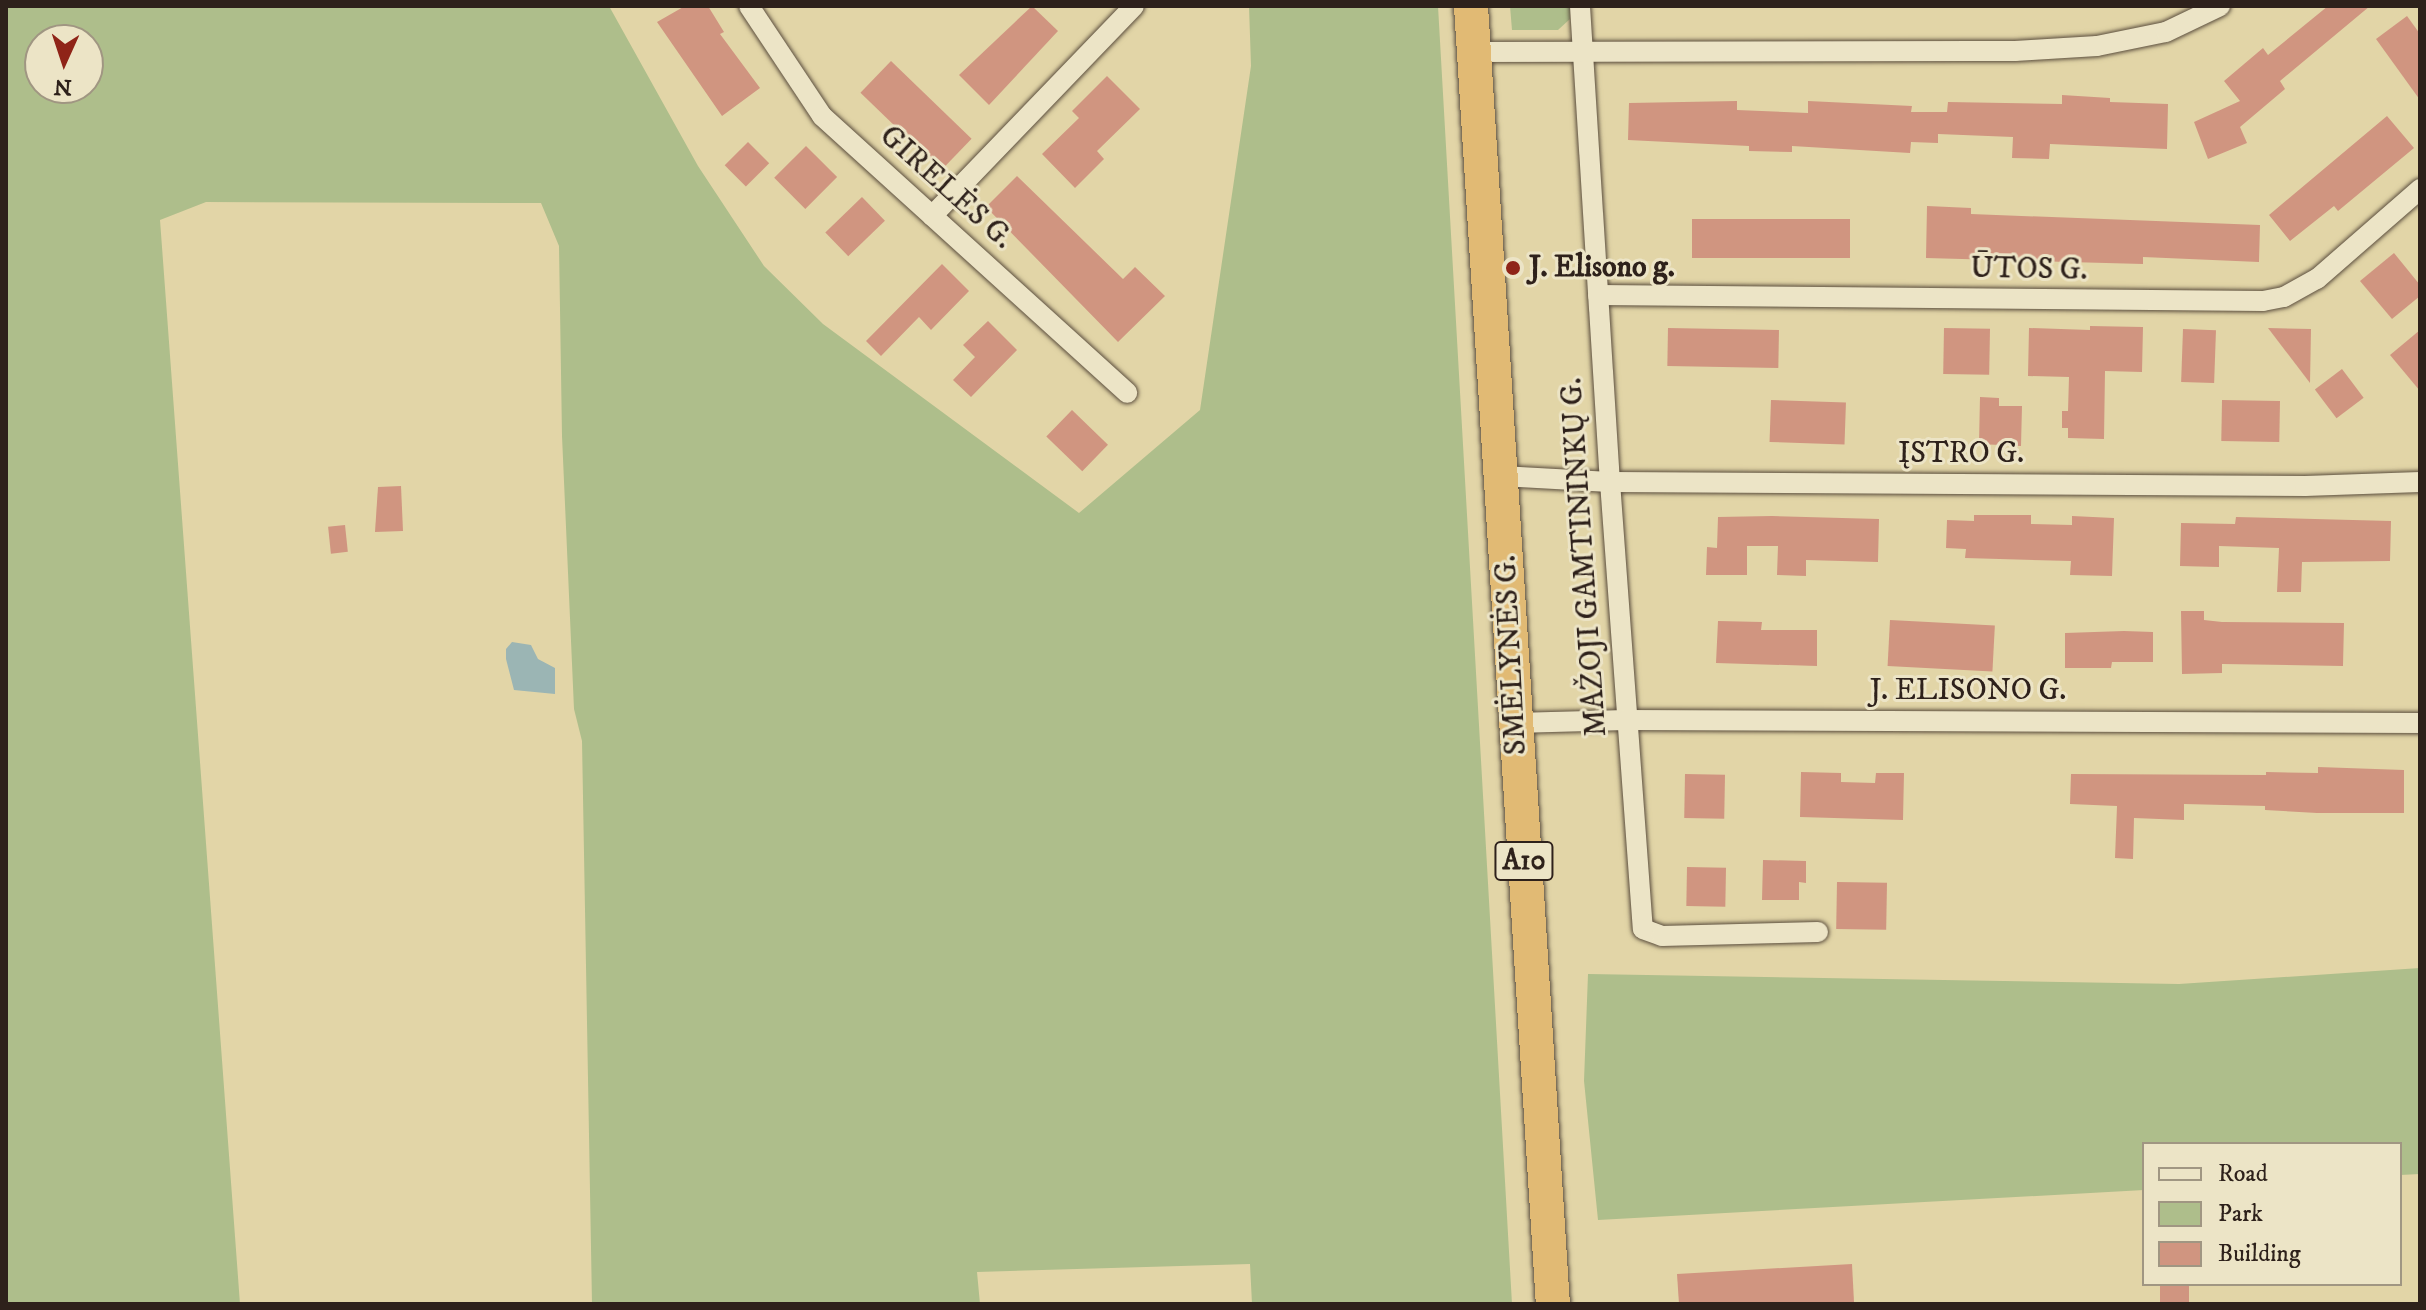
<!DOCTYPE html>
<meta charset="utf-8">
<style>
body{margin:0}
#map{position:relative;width:2426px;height:1310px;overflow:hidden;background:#e2d5a7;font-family:"IM FELL DW Pica",serif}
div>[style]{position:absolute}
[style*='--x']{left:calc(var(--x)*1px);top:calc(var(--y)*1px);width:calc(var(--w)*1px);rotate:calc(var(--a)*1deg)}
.green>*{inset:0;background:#aebe8b}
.water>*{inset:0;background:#9bb5b4}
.building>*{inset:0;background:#d09580;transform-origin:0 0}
.roads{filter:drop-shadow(0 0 2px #5b4e3e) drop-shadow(0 0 2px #5b4e3e)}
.minor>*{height:20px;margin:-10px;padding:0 10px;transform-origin:10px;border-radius:10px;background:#ece4c6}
.trunk>*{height:34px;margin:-17px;padding:0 17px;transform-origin:17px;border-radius:17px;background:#e1ba74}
.dots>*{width:22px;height:22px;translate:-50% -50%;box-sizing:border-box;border:4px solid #ece4c6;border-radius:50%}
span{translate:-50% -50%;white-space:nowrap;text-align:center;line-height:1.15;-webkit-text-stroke:6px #ece4c6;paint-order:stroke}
.shield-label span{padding:2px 6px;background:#ece4c6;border:2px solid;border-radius:6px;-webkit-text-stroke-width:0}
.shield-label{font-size:28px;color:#2e211b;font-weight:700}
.street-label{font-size:30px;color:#2e211b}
.poi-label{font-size:30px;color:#2e211b;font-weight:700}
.left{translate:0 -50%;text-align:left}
.frame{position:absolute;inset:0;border:8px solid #2e211b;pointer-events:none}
.legend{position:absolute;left:2142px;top:1142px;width:260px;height:144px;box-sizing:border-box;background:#ece4c6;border:2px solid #a09682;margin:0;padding:10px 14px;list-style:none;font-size:24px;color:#2e211b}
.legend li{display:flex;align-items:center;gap:16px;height:40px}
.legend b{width:40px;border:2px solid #a09682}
.north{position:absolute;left:24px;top:24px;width:80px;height:80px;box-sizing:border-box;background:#ece4c6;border:2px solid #a09682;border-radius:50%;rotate:183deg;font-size:22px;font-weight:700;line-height:32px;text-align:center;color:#2e211b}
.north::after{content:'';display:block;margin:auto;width:28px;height:36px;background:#8f2418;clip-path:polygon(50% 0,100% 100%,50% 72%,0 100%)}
</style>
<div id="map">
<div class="green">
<i style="clip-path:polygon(evenodd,6px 6px,609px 6px,698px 166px,764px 266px,823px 324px,1079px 513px,1200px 410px,1251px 66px,1249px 6px,1438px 6px,1512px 1304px,1252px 1304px,1250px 1264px,977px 1272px,980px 1304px,592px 1304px,582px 741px,574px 709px,562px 436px,559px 246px,541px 203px,206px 202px,160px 220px,240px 1304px,6px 1304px,6px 6px,40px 40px,88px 40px,88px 88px,40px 88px,40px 40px)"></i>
<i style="clip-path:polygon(1510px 6px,1570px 6px,1570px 19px,1558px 30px,1512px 30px)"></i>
<i style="clip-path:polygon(2420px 968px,2420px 1174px,2400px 1175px,2400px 1144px,2144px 1144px,2144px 1190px,1598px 1220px,1584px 1081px,1588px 974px,2179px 984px)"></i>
</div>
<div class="water">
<i style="clip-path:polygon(512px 642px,531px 645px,538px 659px,555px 668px,555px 694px,514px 690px,506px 659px,506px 649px)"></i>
</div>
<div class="building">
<i style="clip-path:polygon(685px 6px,708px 6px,724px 32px,720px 34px,760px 88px,722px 116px,657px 22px)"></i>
<i style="clip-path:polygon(1032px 6px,1058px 31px,989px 105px,959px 75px)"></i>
<i style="clip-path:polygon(2328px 6px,2370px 6px,2280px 81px,2285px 89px,2240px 127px,2247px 143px,2208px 159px,2194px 122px,2240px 101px,2224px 81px,2263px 48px,2268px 55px)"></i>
<i style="clip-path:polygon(2407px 16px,2420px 34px,2420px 100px,2376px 39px)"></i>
<i style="left:891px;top:61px;width:112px;height:44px;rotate:44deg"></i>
<i style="clip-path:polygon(1107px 76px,1140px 109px,1097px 151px,1104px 159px,1075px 188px,1042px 154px,1079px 118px,1072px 111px)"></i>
<i style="clip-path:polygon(2062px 95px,2110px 98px,2110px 102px,2168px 104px,2167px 149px,2050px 144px,2049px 159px,2012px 158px,2013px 137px,1938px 134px,1938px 143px,1911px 142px,1910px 153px,1792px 146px,1792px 152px,1749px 151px,1749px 146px,1628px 140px,1629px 103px,1737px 101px,1737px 110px,1808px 113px,1808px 101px,1912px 106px,1911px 112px,1947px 112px,1948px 102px,2062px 104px)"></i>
<i style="clip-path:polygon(2387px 116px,2414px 148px,2338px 211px,2334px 206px,2290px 241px,2269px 215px)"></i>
<i style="left:748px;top:142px;width:30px;height:33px;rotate:45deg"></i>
<i style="left:806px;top:146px;width:44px;height:45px;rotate:45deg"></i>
<i style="clip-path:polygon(1017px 176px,1123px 279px,1135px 267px,1165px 296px,1118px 342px,986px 207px)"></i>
<i style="left:862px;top:197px;width:33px;height:51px;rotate:46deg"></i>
<i style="clip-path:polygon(1927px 206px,1971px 208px,1971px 214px,2260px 225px,2259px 262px,2143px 257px,2143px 264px,1926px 258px)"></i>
<i style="left:1692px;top:219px;width:158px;height:39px"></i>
<i style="clip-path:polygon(2394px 253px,2420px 285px,2420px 296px,2392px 319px,2360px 281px)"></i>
<i style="clip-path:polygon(942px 264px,969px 291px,931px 330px,919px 317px,881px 356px,866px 341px)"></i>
<i style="clip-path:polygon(988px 321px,1017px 350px,971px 397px,953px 380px,975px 357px,963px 345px)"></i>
<i style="clip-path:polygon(2090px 326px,2143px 327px,2142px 372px,2105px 371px,2104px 439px,2068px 438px,2068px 428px,2062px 428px,2062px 411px,2068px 411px,2069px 377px,2028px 376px,2029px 328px,2090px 330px)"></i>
<i style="left:1668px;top:328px;width:111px;height:38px;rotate:1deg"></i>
<i style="left:1944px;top:328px;width:46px;height:46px;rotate:1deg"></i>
<i style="clip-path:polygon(2268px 328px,2311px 329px,2310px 383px)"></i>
<i style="left:2183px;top:329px;width:33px;height:53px;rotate:2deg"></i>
<i style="clip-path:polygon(2420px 330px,2420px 391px,2390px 355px)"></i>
<i style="left:2342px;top:369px;width:36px;height:34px;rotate:53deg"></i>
<i style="clip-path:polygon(1980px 397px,1999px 398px,1999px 406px,2022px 406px,2021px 446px,1979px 444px)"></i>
<i style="left:1771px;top:400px;width:75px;height:42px;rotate:2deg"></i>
<i style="left:2222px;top:400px;width:58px;height:41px;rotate:1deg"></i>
<i style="left:1072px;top:410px;width:50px;height:37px;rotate:44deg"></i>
<i style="clip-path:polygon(401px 486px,403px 531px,375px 532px,378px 487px)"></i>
<i style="clip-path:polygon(1974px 515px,2031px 515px,2031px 524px,2072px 525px,2072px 516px,2114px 518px,2112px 576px,2070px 575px,2071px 561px,1965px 558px,1966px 549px,1946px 548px,1947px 520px,1974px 521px)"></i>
<i style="clip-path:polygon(1772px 516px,1879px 519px,1878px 562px,1806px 560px,1806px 576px,1777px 575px,1778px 546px,1747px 546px,1747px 575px,1706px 575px,1707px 547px,1717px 548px,1718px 517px)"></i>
<i style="clip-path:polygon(2236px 517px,2391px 521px,2390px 561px,2302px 562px,2301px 592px,2277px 592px,2279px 548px,2219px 546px,2219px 567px,2180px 566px,2181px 523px,2235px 524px)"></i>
<i style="left:345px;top:525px;width:27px;height:17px;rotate:84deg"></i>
<i style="clip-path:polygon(2181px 611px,2204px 611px,2204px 620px,2222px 622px,2344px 623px,2343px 666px,2222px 664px,2222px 673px,2182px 674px)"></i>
<i style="left:1890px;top:620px;width:105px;height:46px;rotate:3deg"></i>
<i style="clip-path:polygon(1718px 621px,1762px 622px,1761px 630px,1817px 630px,1817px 666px,1716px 663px)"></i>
<i style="clip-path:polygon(2124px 631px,2153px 632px,2153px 662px,2112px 662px,2111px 668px,2065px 668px,2065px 633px)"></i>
<i style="clip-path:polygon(2318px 767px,2404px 770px,2404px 813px,2317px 813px,2265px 810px,2265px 806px,2184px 804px,2184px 820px,2134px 818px,2133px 859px,2115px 858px,2117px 806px,2070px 804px,2071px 774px,2266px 775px,2266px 772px,2318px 773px)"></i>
<i style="clip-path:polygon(1801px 772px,1841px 773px,1841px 782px,1875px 783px,1876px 773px,1904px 773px,1903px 820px,1800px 817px)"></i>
<i style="left:1685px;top:774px;width:40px;height:44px;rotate:1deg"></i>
<i style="clip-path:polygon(1763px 860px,1806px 861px,1806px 883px,1799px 882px,1799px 900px,1762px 900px)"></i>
<i style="left:1687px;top:867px;width:39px;height:39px;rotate:1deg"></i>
<i style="left:1837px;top:882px;width:50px;height:47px;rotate:1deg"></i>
<i style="clip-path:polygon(1852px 1264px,1854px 1302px,1679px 1304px,1677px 1274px)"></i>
<i style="left:2160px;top:1284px;width:29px;height:20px"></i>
</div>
<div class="roads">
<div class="minor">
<i style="--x:749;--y:6;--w:132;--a:56.4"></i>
<i style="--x:822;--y:116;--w:412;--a:42.2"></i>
<i style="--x:1580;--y:6;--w:477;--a:86.4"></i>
<i style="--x:1610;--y:482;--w:448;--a:85.8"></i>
<i style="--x:1643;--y:929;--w:20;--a:20"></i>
<i style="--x:1662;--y:936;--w:156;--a:-1.5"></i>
<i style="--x:1474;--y:52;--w:541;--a:-0.11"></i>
<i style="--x:2015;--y:51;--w:82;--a:-3.5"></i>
<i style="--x:2097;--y:46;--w:70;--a:-11.5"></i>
<i style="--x:2166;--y:32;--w:60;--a:-25.7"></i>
<i style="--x:932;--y:216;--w:291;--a:-46.1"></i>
<i style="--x:1598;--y:295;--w:665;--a:0.52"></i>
<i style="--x:2263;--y:301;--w:21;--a:-11"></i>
<i style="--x:2284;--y:297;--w:38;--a:-29"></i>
<i style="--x:2317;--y:279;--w:137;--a:-41.1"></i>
<i style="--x:1501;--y:476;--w:109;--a:3.2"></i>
<i style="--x:1610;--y:482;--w:695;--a:0.33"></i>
<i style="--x:2305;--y:486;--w:115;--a:-2"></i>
<i style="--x:1515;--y:723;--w:111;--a:-1.5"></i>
<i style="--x:1626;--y:720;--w:794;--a:0.22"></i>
</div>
<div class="trunk">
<i style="--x:1471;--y:6;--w:1301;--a:86.39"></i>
</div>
</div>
<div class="dots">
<i style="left:1513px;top:268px;background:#8f2418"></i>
</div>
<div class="shield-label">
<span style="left:1524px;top:861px">A10</span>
</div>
<div class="street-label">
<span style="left:946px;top:188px;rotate:42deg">GIRELĖS G.</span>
<span style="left:2029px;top:270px;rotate:1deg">ŪTOS G.</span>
<span style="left:1961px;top:454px">ĮSTRO G.</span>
<span style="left:1585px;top:557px;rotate:-94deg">MAŽOJI GAMTININKŲ G.</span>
<span style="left:1512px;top:655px;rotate:-93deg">SMĖLYNĖS G.</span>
<span style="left:1968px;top:691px">J. ELISONO G.</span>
</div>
<div class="poi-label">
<span class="left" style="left:1529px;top:268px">J. Elisono g.</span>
</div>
<div class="frame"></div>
<ul class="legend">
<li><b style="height:10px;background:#ece4c6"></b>Road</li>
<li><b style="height:22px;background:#aebe8b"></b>Park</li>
<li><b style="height:22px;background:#d09580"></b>Building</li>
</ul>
<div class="north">N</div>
</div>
